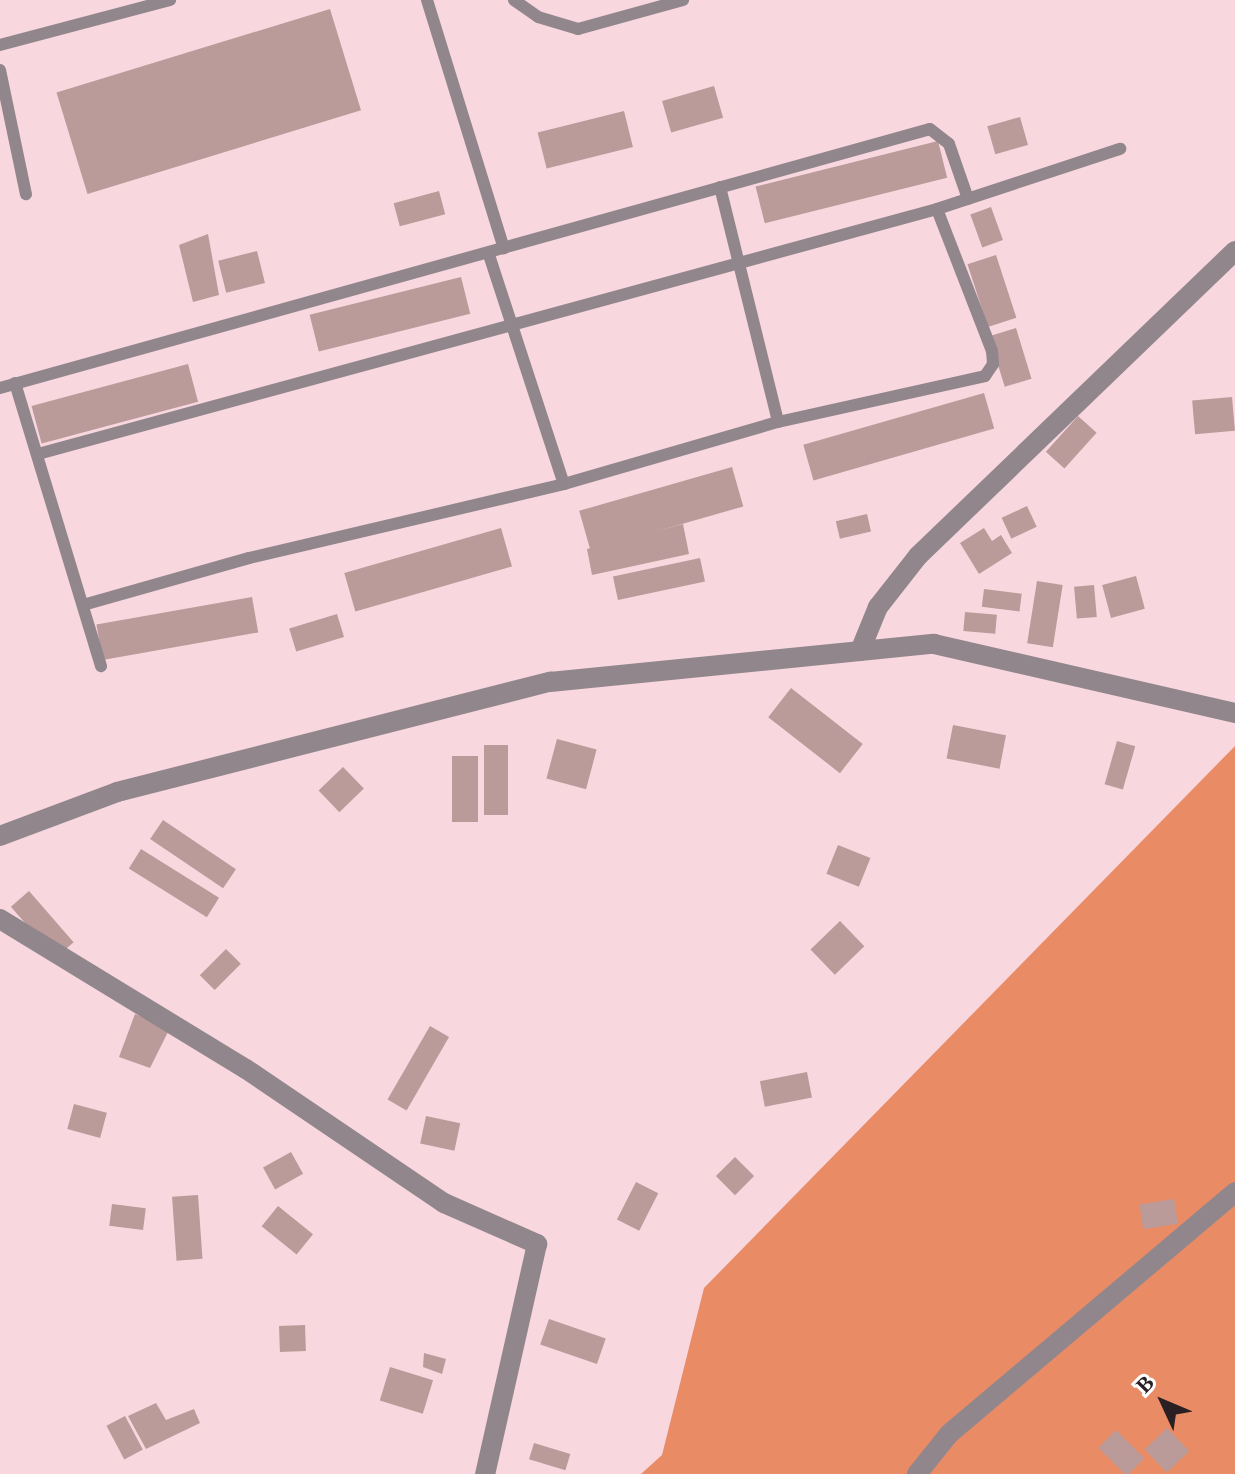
<!DOCTYPE html>
<style>
body{margin:0}
#map{position:relative;width:1235px;height:1474px;overflow:hidden;background:#f8d7df;font-family:Spectral,serif}
div>[style]{position:absolute}
[style*='--x']{left:calc(var(--x)*1px);top:calc(var(--y)*1px);width:calc(var(--w)*1px);rotate:calc(var(--a)*1deg)}
.forest>*{inset:0;background:#e98c66}
.building>*{inset:0;background:#ba9b99;transform-origin:0 0}
.lane>*{height:12px;margin:-6px;padding:0 6px;transform-origin:6px;border-radius:6px;background:#92868d}
.street>*{height:20px;margin:-10px;padding:0 10px;transform-origin:10px;border-radius:10px;background:#92868d}
span{translate:-50% -50%;white-space:nowrap;text-align:center;line-height:1.15;-webkit-text-stroke:6px #fff;paint-order:stroke}
.north{position:absolute;left:1123px;top:1362px;width:80px;height:80px;-webkit-text-stroke:6px #fff;paint-order:stroke;rotate:314deg;font-size:22px;font-weight:700;line-height:32px;text-align:center;color:#2a1f22}
.north::after{content:'';display:block;margin:auto;width:28px;height:36px;background:#2a1f22;clip-path:polygon(50% 0,100% 100%,50% 72%,0 100%)}
</style>
<div id="map">
<div class="forest">
<i style="clip-path:polygon(1235px 746px,1235px 1474px,641px 1474px,662px 1455px,704px 1288px)"></i>
</div>
<div class="building">
<i style="left:330px;top:9px;width:106px;height:286px;rotate:73deg"></i>
<i style="left:714px;top:86px;width:33px;height:54px;rotate:74deg"></i>
<i style="left:624px;top:111px;width:37px;height:89px;rotate:76deg"></i>
<i style="left:1020px;top:117px;width:29px;height:34px;rotate:74deg"></i>
<i style="left:938px;top:141px;width:38px;height:188px;rotate:76deg"></i>
<i style="left:439px;top:191px;width:24px;height:47px;rotate:75deg"></i>
<i style="left:991px;top:207px;width:35px;height:22px;rotate:70deg"></i>
<i style="clip-path:polygon(208px 234px,219px 295px,193px 302px,179px 245px)"></i>
<i style="left:257px;top:251px;width:33px;height:40px;rotate:76deg"></i>
<i style="left:996px;top:255px;width:66px;height:30px;rotate:72deg"></i>
<i style="left:461px;top:277px;width:38px;height:156px;rotate:76deg"></i>
<i style="left:1016px;top:328px;width:53px;height:28px;rotate:73deg"></i>
<i style="left:188px;top:364px;width:39px;height:162px;rotate:75deg"></i>
<i style="left:984px;top:393px;width:37px;height:188px;rotate:74deg"></i>
<i style="left:1232px;top:397px;width:34px;height:40px;rotate:85deg"></i>
<i style="left:1078px;top:416px;width:25px;height:48px;rotate:42deg"></i>
<i style="left:732px;top:467px;width:41px;height:159px;rotate:74deg"></i>
<i style="left:1027px;top:506px;width:23px;height:28px;rotate:65deg"></i>
<i style="left:867px;top:514px;width:18px;height:32px;rotate:77deg"></i>
<i style="clip-path:polygon(683px 524px,689px 554px,592px 575px,587px 549px)"></i>
<i style="left:501px;top:528px;width:40px;height:163px;rotate:74deg"></i>
<i style="clip-path:polygon(984px 528px,992px 541px,1001px 535px,1012px 553px,979px 574px,960px 543px)"></i>
<i style="left:700px;top:558px;width:24px;height:89px;rotate:78deg"></i>
<i style="left:1136px;top:576px;width:34px;height:35px;rotate:75deg"></i>
<i style="left:1037px;top:581px;width:26px;height:63px;rotate:9deg"></i>
<i style="left:1094px;top:585px;width:32px;height:20px;rotate:85deg"></i>
<i style="left:984px;top:589px;width:38px;height:18px;rotate:7deg"></i>
<i style="left:252px;top:597px;width:36px;height:158px;rotate:80deg"></i>
<i style="left:965px;top:612px;width:32px;height:19px;rotate:5deg"></i>
<i style="left:337px;top:614px;width:24px;height:50px;rotate:73deg"></i>
<i style="left:791px;top:688px;width:91px;height:37px;rotate:38deg"></i>
<i style="left:953px;top:725px;width:54px;height:34px;rotate:11deg"></i>
<i style="left:557px;top:739px;width:41px;height:41px;rotate:15deg"></i>
<i style="left:1117px;top:741px;width:19px;height:45px;rotate:16deg"></i>
<i style="left:484px;top:745px;width:24px;height:70px"></i>
<i style="left:452px;top:756px;width:26px;height:66px"></i>
<i style="left:343px;top:767px;width:30px;height:34px;rotate:46deg"></i>
<i style="left:163px;top:820px;width:88px;height:23px;rotate:34deg"></i>
<i style="left:838px;top:845px;width:35px;height:31px;rotate:22deg"></i>
<i style="left:141px;top:849px;width:92px;height:23px;rotate:32deg"></i>
<i style="left:29px;top:891px;width:68px;height:24px;rotate:49deg"></i>
<i style="left:840px;top:921px;width:35px;height:41px;rotate:46deg"></i>
<i style="left:226px;top:949px;width:21px;height:37px;rotate:45deg"></i>
<i style="clip-path:polygon(135px 1014px,170px 1028px,150px 1068px,119px 1057px)"></i>
<i style="left:430px;top:1026px;width:22px;height:85px;rotate:30deg"></i>
<i style="left:807px;top:1072px;width:26px;height:48px;rotate:79deg"></i>
<i style="left:74px;top:1104px;width:34px;height:26px;rotate:15deg"></i>
<i style="left:426px;top:1116px;width:35px;height:28px;rotate:12deg"></i>
<i style="left:291px;top:1152px;width:25px;height:32px;rotate:61deg"></i>
<i style="left:735px;top:1157px;width:27px;height:27px;rotate:45deg"></i>
<i style="left:636px;top:1182px;width:25px;height:42px;rotate:27deg"></i>
<i style="left:198px;top:1195px;width:64px;height:26px;rotate:86deg"></i>
<i style="left:1174px;top:1199px;width:25px;height:35px;rotate:81deg"></i>
<i style="left:112px;top:1204px;width:34px;height:22px;rotate:7deg"></i>
<i style="left:278px;top:1206px;width:45px;height:26px;rotate:39deg"></i>
<i style="left:549px;top:1319px;width:60px;height:27px;rotate:19deg"></i>
<i style="left:305px;top:1325px;width:26px;height:26px;rotate:88deg"></i>
<i style="clip-path:polygon(424px 1353px,446px 1359px,442px 1374px,423px 1367px)"></i>
<i style="left:390px;top:1367px;width:45px;height:35px;rotate:17deg"></i>
<i style="clip-path:polygon(156px 1403px,166px 1420px,194px 1409px,200px 1423px,146px 1449px,128px 1416px)"></i>
<i style="left:125px;top:1416px;width:38px;height:21px;rotate:62deg"></i>
<i style="left:1167px;top:1428px;width:32px;height:31px;rotate:46deg"></i>
<i style="left:1116px;top:1430px;width:40px;height:25px;rotate:45deg"></i>
<i style="left:534px;top:1443px;width:38px;height:17px;rotate:17deg"></i>
</div>
<div class="lane">
<i style="--x:427;--y:0;--w:260;--a:72.8"></i>
<i style="--x:514;--y:0;--w:29;--a:35"></i>
<i style="--x:538;--y:17;--w:42;--a:16.7"></i>
<i style="--x:578;--y:29;--w:109;--a:-15.4"></i>
<i style="--x:0;--y:45;--w:176;--a:-14.8"></i>
<i style="--x:0;--y:70;--w:127;--a:78.2"></i>
<i style="--x:720;--y:187;--w:242;--a:76.1"></i>
<i style="--x:489;--y:255;--w:241;--a:71.9"></i>
<i style="--x:15;--y:383;--w:296;--a:73.1"></i>
<i style="--x:0;--y:388;--w:965;--a:-15.56"></i>
<i style="--x:930;--y:129;--w:24;--a:38"></i>
<i style="--x:949;--y:144;--w:58;--a:70.9"></i>
<i style="--x:38;--y:454;--w:932;--a:-15.24"></i>
<i style="--x:937;--y:209;--w:193;--a:-18.2"></i>
<i style="--x:83;--y:605;--w:173;--a:-15.8"></i>
<i style="--x:249;--y:558;--w:324;--a:-13.2"></i>
<i style="--x:564;--y:484;--w:223;--a:-16.2"></i>
<i style="--x:778;--y:422;--w:212;--a:-12.5"></i>
<i style="--x:985;--y:376;--w:14;--a:-56"></i>
<i style="--x:993;--y:364;--w:13;--a:-94"></i>
<i style="--x:992;--y:351;--w:152;--a:-111.2"></i>
</div>
<div class="street">
<i style="--x:860;--y:651;--w:48;--a:-67.8"></i>
<i style="--x:878;--y:607;--w:65;--a:-51.9"></i>
<i style="--x:918;--y:556;--w:440;--a:-43.9"></i>
<i style="--x:0;--y:836;--w:125;--a:-20.6"></i>
<i style="--x:117;--y:792;--w:447;--a:-14.3"></i>
<i style="--x:550;--y:682;--w:386;--a:-5.7"></i>
<i style="--x:934;--y:644;--w:309;--a:12.9"></i>
<i style="--x:0;--y:919;--w:288;--a:31.4"></i>
<i style="--x:246;--y:1069;--w:239;--a:34.1"></i>
<i style="--x:444;--y:1203;--w:102;--a:23.8"></i>
<i style="--x:537;--y:1244;--w:236;--a:102.7"></i>
<i style="--x:917;--y:1474;--w:51;--a:-51.3"></i>
<i style="--x:949;--y:1434;--w:375;--a:-40.2"></i>
</div>
<div class="north">B</div>
</div>
